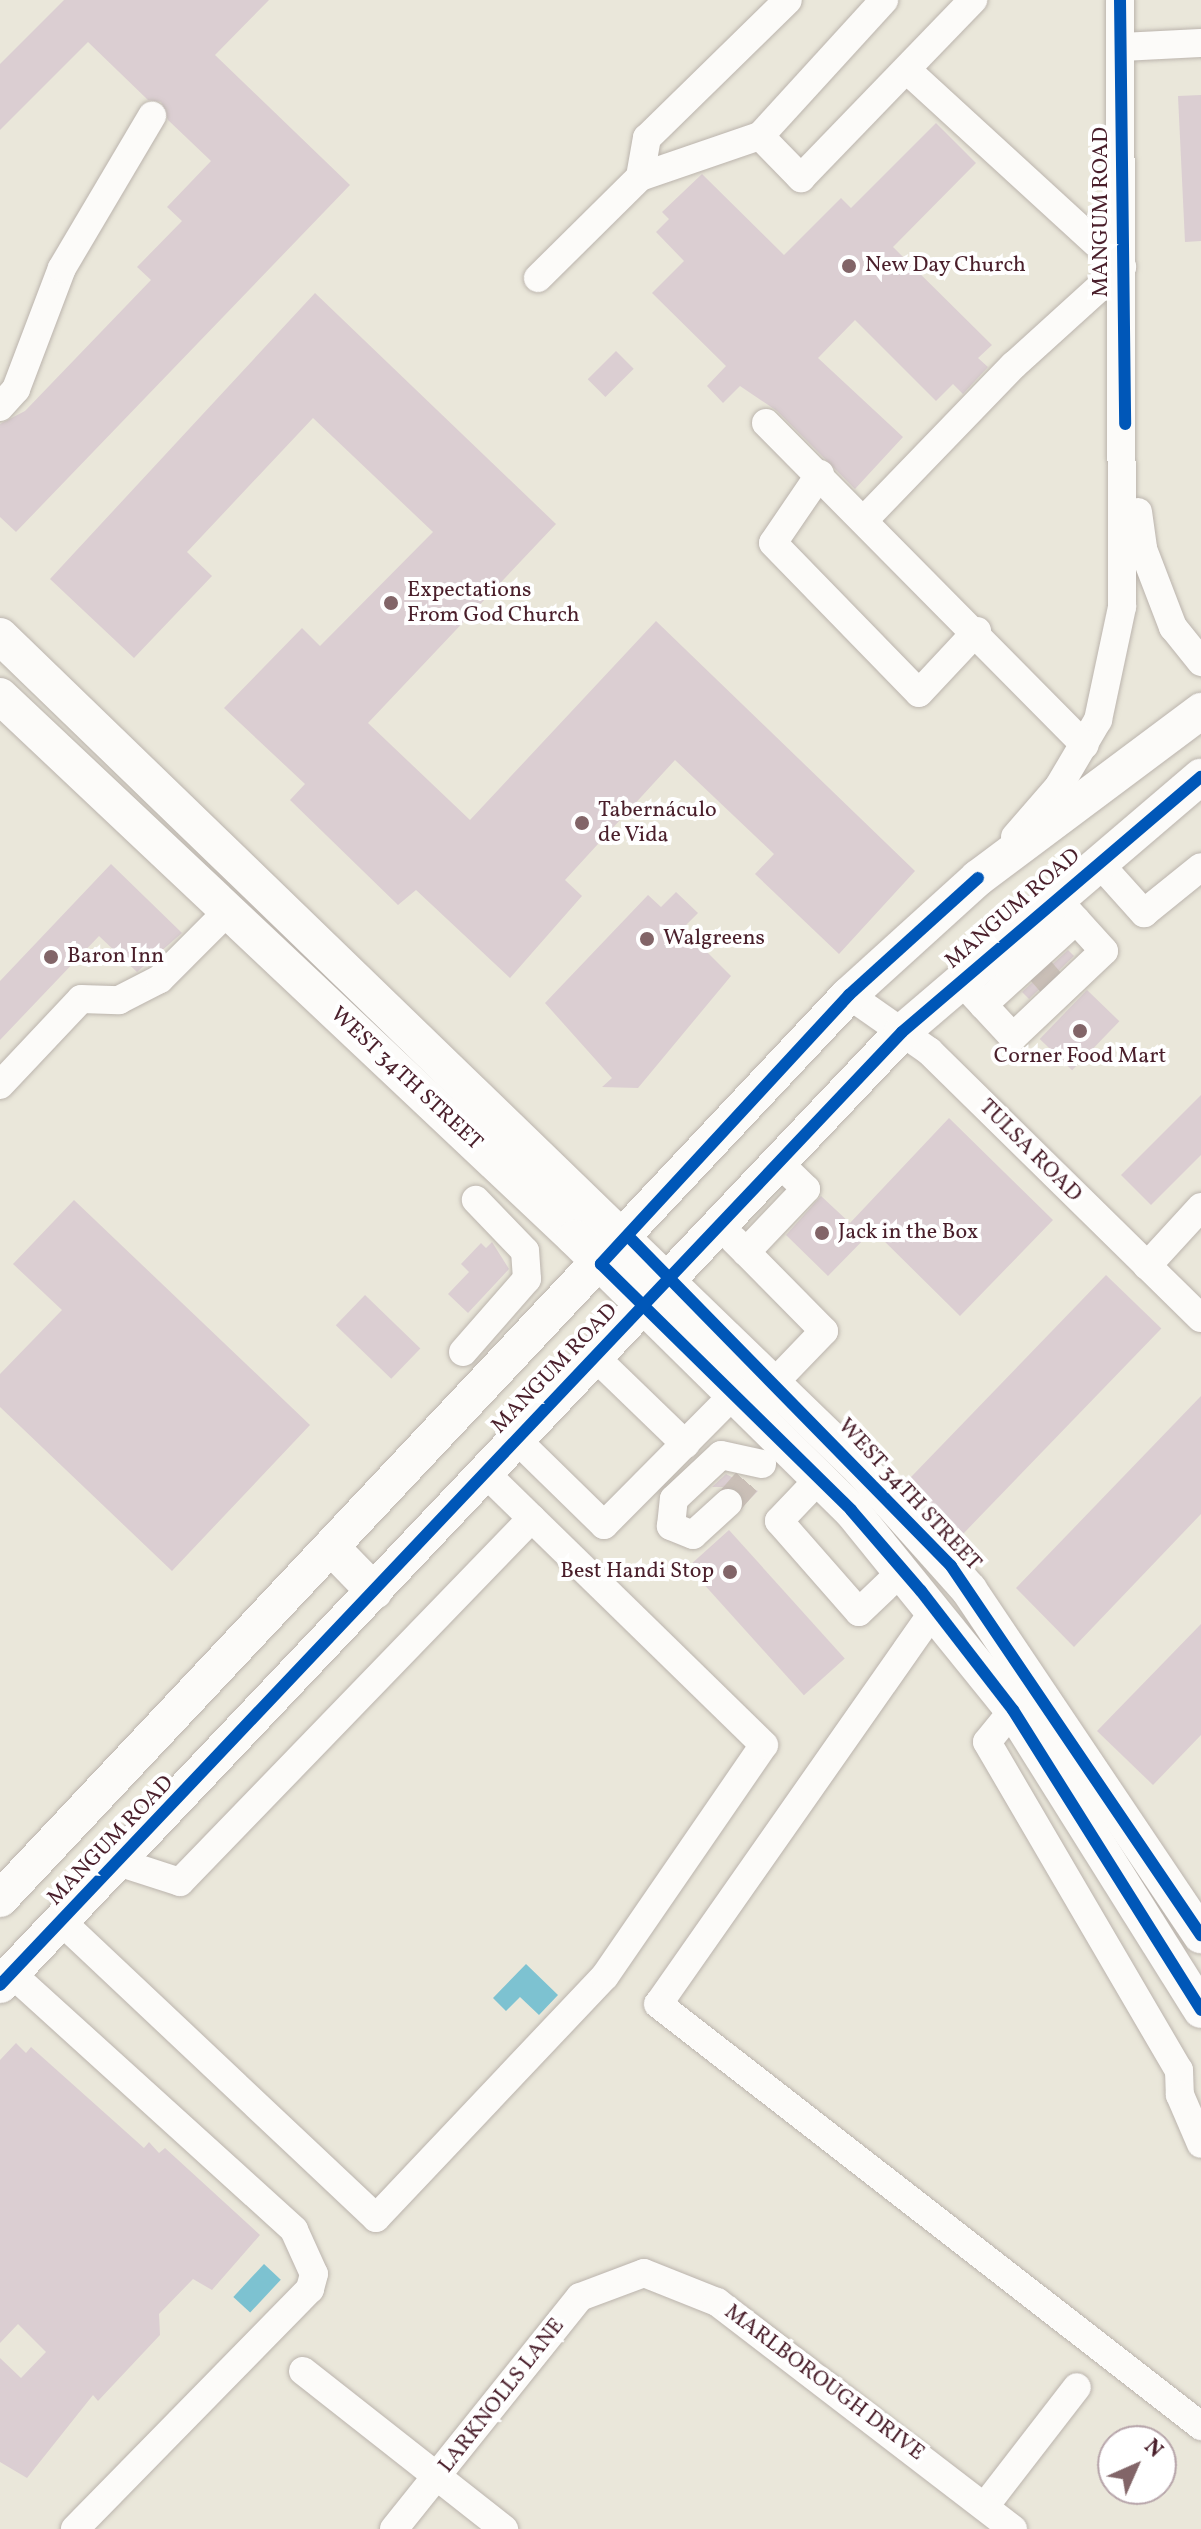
<!DOCTYPE html>
<meta charset="utf-8">
<style>
body{margin:0}
#map{position:relative;width:1201px;height:2529px;overflow:hidden;background:#eae7da;font-family:Vollkorn,serif}
div>[style]{position:absolute}
[style*='--x']{left:calc(var(--x)*1px);top:calc(var(--y)*1px);width:calc(var(--w)*1px);rotate:calc(var(--a)*1deg)}
.water>*{inset:0;background:#7dc2d1;transform-origin:0 0}
.building>*{inset:0;background:#dbced2;transform-origin:0 0}
.minor-tunnel>*{height:28px;margin-top:-14px;transform-origin:0;background:repeating-linear-gradient(90deg,#cabfb7 0 28px,transparent 0 42px)}
.roads{filter:drop-shadow(0 0 2px #bbb4ad) drop-shadow(0 0 2px #bbb4ad)}
.minor>*{height:28px;margin:-14px;padding:0 14px;transform-origin:14px;border-radius:14px;background:#fcfbf9}
.major>*{height:36px;margin:-18px;padding:0 18px;transform-origin:18px;border-radius:18px;background:#fcfbf9}
.cycleway>*{height:12px;margin:-6px;padding:0 6px;transform-origin:6px;border-radius:6px;background:#0057b8}
.dots>*{width:22px;height:22px;translate:-50% -50%;box-sizing:border-box;border:4px solid #fff;border-radius:50%}
span{translate:-50% -50%;white-space:nowrap;text-align:center;line-height:1.15;-webkit-text-stroke:8px #fff;paint-order:stroke}
.street-label{font-size:22px;color:#4a1f2b}
.poi-label{font-size:22px;color:#4a1f2b}
.left{translate:0 -50%;text-align:left}
.right{translate:-100% -50%;text-align:right}
.north{position:absolute;left:1097px;top:2425px;width:80px;height:80px;box-sizing:border-box;background:#fff;border:2px solid #b7a5aa;border-radius:50%;rotate:45deg;font-size:22px;font-weight:700;line-height:32px;text-align:center;color:#4a1f2b}
.north::after{content:'';display:block;margin:auto;width:28px;height:36px;background:#826568;clip-path:polygon(50% 0,100% 100%,50% 72%,0 100%)}
</style>
<div id="map">
<div class="water">
<i style="clip-path:polygon(526px 1964px,558px 1995px,539px 2015px,520px 1997px,506px 2011px,493px 1998px)"></i>
<i style="left:264px;top:2264px;width:23px;height:45px;rotate:43deg"></i>
</div>
<div class="building">
<i style="clip-path:polygon(64px 0,269px 0,215px 55px,350px 185px,16px 532px,0 517px,0 424px,25px 411px,151px 280px,137px 267px,182px 221px,167px 207px,211px 161px,168px 120px,161px 102px,148px 100px,88px 42px,0 130px,0 64px)"></i>
<i style="clip-path:polygon(1201px 95px,1201px 241px,1185px 242px,1178px 96px)"></i>
<i style="clip-path:polygon(936px 123px,976px 163px,893px 247px,992px 345px,978px 358px,988px 367px,963px 394px,953px 384px,936px 401px,855px 320px,818px 358px,903px 437px,855px 489px,777px 411px,740px 386px,723px 403px,707px 386px,726px 366px,652px 293px,684px 261px,656px 232px,669px 219px,662px 212px,702px 174px,784px 255px,841px 198px,851px 208px)"></i>
<i style="clip-path:polygon(315px 293px,556px 524px,368px 723px,470px 820px,656px 621px,915px 871px,839px 954px,755px 874px,774px 854px,675px 760px,565px 880px,582px 896px,510px 978px,416px 890px,398px 905px,290px 800px,305px 784px,224px 708px,302px 628px,320px 646px,433px 532px,313px 418px,187px 552px,212px 576px,134px 658px,50px 579px)"></i>
<i style="left:616px;top:351px;width:25px;height:40px;rotate:45deg"></i>
<i style="clip-path:polygon(111px 864px,182px 933px,137px 972px,99px 936px,0 1040px,0 981px)"></i>
<i style="clip-path:polygon(676px 892px,698px 913px,683px 928px,731px 976px,638px 1088px,602px 1087px,612px 1078px,545px 1003px,648px 895px,661px 907px)"></i>
<i style="clip-path:polygon(1068px 950px,1074px 956px,1029px 999px,1022px 992px)"></i>
<i style="left:1087px;top:990px;width:45px;height:68px;rotate:44deg"></i>
<i style="clip-path:polygon(1201px 1095px,1201px 1155px,1151px 1205px,1121px 1175px)"></i>
<i style="clip-path:polygon(949px 1118px,1053px 1220px,960px 1316px,873px 1230px,828px 1276px,786px 1235px,821px 1196px,850px 1223px)"></i>
<i style="clip-path:polygon(74px 1200px,310px 1425px,172px 1571px,0 1407px,0 1374px,62px 1310px,13px 1264px)"></i>
<i style="clip-path:polygon(492px 1242px,509px 1269px,468px 1313px,448px 1294px,469px 1272px,461px 1264px,481px 1243px,486px 1248px)"></i>
<i style="left:1106px;top:1275px;width:77px;height:289px;rotate:44deg"></i>
<i style="left:365px;top:1295px;width:77px;height:42px;rotate:44deg"></i>
<i style="clip-path:polygon(1201px 1396px,1201px 1514px,1074px 1647px,1016px 1588px)"></i>
<i style="clip-path:polygon(726px 1474px,758px 1491px,744px 1505px,734px 1487px,712px 1487px)"></i>
<i style="left:729px;top:1530px;width:173px;height:55px;rotate:48deg"></i>
<i style="clip-path:polygon(1201px 1624px,1201px 1735px,1153px 1785px,1097px 1731px)"></i>
<i style="clip-path:polygon(16px 2043px,26px 2053px,31px 2047px,144px 2148px,149px 2142px,159px 2153px,165px 2148px,260px 2235px,212px 2290px,193px 2279px,159px 2314px,160px 2335px,98px 2401px,93px 2395px,27px 2478px,0 2462px,0 2358px,21px 2378px,46px 2352px,18px 2324px,0 2343px,0 2060px)"></i>
</div>
<div class="minor-tunnel">
<i style="--x:1040;--y:970;--w:23;--a:49"></i>
<i style="--x:728;--y:1503;--w:29;--a:-49"></i>
</div>
<div class="roads">
<div class="minor">
<i style="--x:1121;--y:47;--w:80;--a:-2.9"></i>
<i style="--x:760;--y:136;--w:184;--a:-47.6"></i>
<i style="--x:640;--y:177;--w:40;--a:-80"></i>
<i style="--x:647;--y:138;--w:197;--a:-44.4"></i>
<i style="--x:538;--y:278;--w:144;--a:-44.7"></i>
<i style="--x:640;--y:177;--w:127;--a:-18.9"></i>
<i style="--x:760;--y:136;--w:59;--a:45.7"></i>
<i style="--x:801;--y:178;--w:248;--a:-46"></i>
<i style="--x:0;--y:407;--w:24;--a:-48"></i>
<i style="--x:16;--y:389;--w:129;--a:-69.2"></i>
<i style="--x:62;--y:268;--w:177;--a:-59.4"></i>
<i style="--x:766;--y:423;--w:453;--a:45.3"></i>
<i style="--x:820;--y:474;--w:83;--a:124.3"></i>
<i style="--x:773;--y:543;--w:209;--a:45.8"></i>
<i style="--x:919;--y:693;--w:85;--a:-46.9"></i>
<i style="--x:1138;--y:512;--w:37;--a:82"></i>
<i style="--x:1143;--y:549;--w:84;--a:69"></i>
<i style="--x:1173;--y:627;--w:45;--a:51.3"></i>
<i style="--x:866;--y:518;--w:213;--a:-46"></i>
<i style="--x:1014;--y:365;--w:146;--a:-42.2"></i>
<i style="--x:1122;--y:267;--w:290;--a:-137.5"></i>
<i style="--x:1015;--y:837;--w:67;--a:-49.2"></i>
<i style="--x:1059;--y:786;--w:77;--a:-59.4"></i>
<i style="--x:1098;--y:720;--w:116;--a:-78"></i>
<i style="--x:1122;--y:607;--w:607;--a:-90.19"></i>
<i style="--x:1098;--y:862;--w:69;--a:48"></i>
<i style="--x:1144;--y:913;--w:73;--a:-38.9"></i>
<i style="--x:960;--y:980;--w:78;--a:47.1"></i>
<i style="--x:1013;--y:1037;--w:125;--a:-43.4"></i>
<i style="--x:1104;--y:951;--w:73;--a:-132.2"></i>
<i style="--x:849;--y:995;--w:98;--a:35"></i>
<i style="--x:929;--y:1051;--w:381;--a:44.5"></i>
<i style="--x:983;--y:1005;--w:126;--a:-42.4"></i>
<i style="--x:0;--y:1085;--w:118;--a:-46.7"></i>
<i style="--x:81;--y:999;--w:38;--a:2"></i>
<i style="--x:119;--y:1000;--w:46;--a:-27.1"></i>
<i style="--x:160;--y:979;--w:96;--a:-45"></i>
<i style="--x:734;--y:1240;--w:17;--a:45"></i>
<i style="--x:746;--y:1252;--w:87;--a:-46.4"></i>
<i style="--x:806;--y:1189;--w:35;--a:-136"></i>
<i style="--x:746;--y:1252;--w:111;--a:45.4"></i>
<i style="--x:824;--y:1331;--w:72;--a:133.9"></i>
<i style="--x:1147;--y:1266;--w:80;--a:-47.5"></i>
<i style="--x:463;--y:1352;--w:97;--a:-48.8"></i>
<i style="--x:527;--y:1279;--w:28;--a:-94"></i>
<i style="--x:525;--y:1251;--w:71;--a:-133.9"></i>
<i style="--x:594;--y:1356;--w:127;--a:44"></i>
<i style="--x:516;--y:1439;--w:123;--a:44.3"></i>
<i style="--x:604;--y:1525;--w:183;--a:-45.2"></i>
<i style="--x:819;--y:1479;--w:58;--a:133.6"></i>
<i style="--x:779;--y:1521;--w:121;--a:48.7"></i>
<i style="--x:859;--y:1612;--w:61;--a:-43.7"></i>
<i style="--x:728;--y:1503;--w:47;--a:137.6"></i>
<i style="--x:693;--y:1535;--w:24;--a:-158"></i>
<i style="--x:671;--y:1526;--w:27;--a:-84"></i>
<i style="--x:674;--y:1499;--w:64;--a:-43.1"></i>
<i style="--x:721;--y:1455;--w:42;--a:12.4"></i>
<i style="--x:935;--y:1609;--w:482;--a:125"></i>
<i style="--x:658;--y:2004;--w:688;--a:37.85"></i>
<i style="--x:1013;--y:1710;--w:41;--a:129.1"></i>
<i style="--x:987;--y:1742;--w:380;--a:59.7"></i>
<i style="--x:1179;--y:2070;--w:25;--a:88"></i>
<i style="--x:1180;--y:2095;--w:53;--a:66.8"></i>
<i style="--x:118;--y:1862;--w:65;--a:17.9"></i>
<i style="--x:180;--y:1882;--w:506;--a:-45.96"></i>
<i style="--x:61;--y:1921;--w:433;--a:43.3"></i>
<i style="--x:376;--y:2218;--w:333;--a:-46.6"></i>
<i style="--x:605;--y:1976;--w:280;--a:-55.5"></i>
<i style="--x:764;--y:1745;--w:391;--a:-135.7"></i>
<i style="--x:11;--y:1973;--w:382;--a:42.2"></i>
<i style="--x:294;--y:2230;--w:48;--a:65.6"></i>
<i style="--x:314;--y:2274;--w:16;--a:105"></i>
<i style="--x:310;--y:2289;--w:336;--a:134.4"></i>
<i style="--x:303;--y:2371;--w:256;--a:38.2"></i>
<i style="--x:985;--y:2506;--w:150;--a:-52.3"></i>
<i style="--x:394;--y:2529;--w:297;--a:-51.3"></i>
<i style="--x:580;--y:2297;--w:68;--a:-20.6"></i>
<i style="--x:644;--y:2273;--w:79;--a:21.7"></i>
<i style="--x:717;--y:2302;--w:373;--a:37.5"></i>
</div>
<div class="major">
<i style="--x:0;--y:636;--w:1198;--a:44.05"></i>
<i style="--x:861;--y:1469;--w:162;--a:48.2"></i>
<i style="--x:969;--y:1590;--w:416;--a:56.1"></i>
<i style="--x:0;--y:696;--w:790;--a:43.31"></i>
<i style="--x:575;--y:1238;--w:388;--a:44.6"></i>
<i style="--x:851;--y:1510;--w:257;--a:51"></i>
<i style="--x:1013;--y:1710;--w:354;--a:57.9"></i>
<i style="--x:331;--y:1547;--w:62;--a:45.7"></i>
<i style="--x:0;--y:1899;--w:1240;--a:-46.8"></i>
<i style="--x:849;--y:995;--w:174;--a:-42.2"></i>
<i style="--x:978;--y:878;--w:279;--a:-36.8"></i>
<i style="--x:0;--y:1985;--w:1312;--a:-46.57"></i>
<i style="--x:902;--y:1032;--w:393;--a:-40.5"></i>
</div>
</div>
<div class="cycleway">
<i style="--x:1120;--y:0;--w:424;--a:89.3"></i>
<i style="--x:978;--y:878;--w:174;--a:137.8"></i>
<i style="--x:849;--y:995;--w:366;--a:132.7"></i>
<i style="--x:601;--y:1264;--w:351;--a:44.5"></i>
<i style="--x:851;--y:1510;--w:107;--a:49.2"></i>
<i style="--x:921;--y:1591;--w:150;--a:52.3"></i>
<i style="--x:1013;--y:1710;--w:354;--a:57.9"></i>
<i style="--x:628;--y:1236;--w:462;--a:45.6"></i>
<i style="--x:951;--y:1566;--w:446;--a:55.9"></i>
<i style="--x:0;--y:1985;--w:1312;--a:-46.57"></i>
<i style="--x:902;--y:1032;--w:393;--a:-40.5"></i>
</div>
<div class="dots">
<i style="left:849px;top:266px;background:#826568"></i>
<i style="left:391px;top:603px;background:#826568"></i>
<i style="left:582px;top:823px;background:#826568"></i>
<i style="left:647px;top:939px;background:#826568"></i>
<i style="left:51px;top:957px;background:#826568"></i>
<i style="left:1080px;top:1031px;background:#826568"></i>
<i style="left:822px;top:1233px;background:#826568"></i>
<i style="left:730px;top:1572px;background:#826568"></i>
</div>
<div class="street-label">
<span style="left:1102px;top:212px;rotate:-90deg">MANGUM ROAD</span>
<span style="left:1013px;top:909px;rotate:-41deg">MANGUM ROAD</span>
<span style="left:406px;top:1079px;rotate:43deg">WEST 34TH STREET</span>
<span style="left:1030px;top:1151px;rotate:45deg">TULSA ROAD</span>
<span style="left:555px;top:1369px;rotate:-46deg">MANGUM ROAD</span>
<span style="left:909px;top:1495px;rotate:47deg">WEST 34TH STREET</span>
<span style="left:111px;top:1841px;rotate:-46deg">MANGUM ROAD</span>
<span style="left:824px;top:2383px;rotate:37deg">MARLBOROUGH DRIVE</span>
<span style="left:502px;top:2396px;rotate:-52deg">LARKNOLLS LANE</span>
</div>
<div class="poi-label">
<span class="left" style="left:865px;top:266px">New Day Church</span>
<span class="left" style="left:407px;top:603px">Expectations<br>From God Church</span>
<span class="left" style="left:598px;top:823px">Tabernáculo<br>de Vida</span>
<span class="left" style="left:663px;top:939px">Walgreens</span>
<span class="left" style="left:67px;top:957px">Baron Inn</span>
<span style="left:1080px;top:1057px">Corner Food Mart</span>
<span class="left" style="left:838px;top:1233px">Jack in the Box</span>
<span class="right" style="left:714px;top:1572px">Best Handi Stop</span>
</div>
<div class="north">N</div>
</div>
